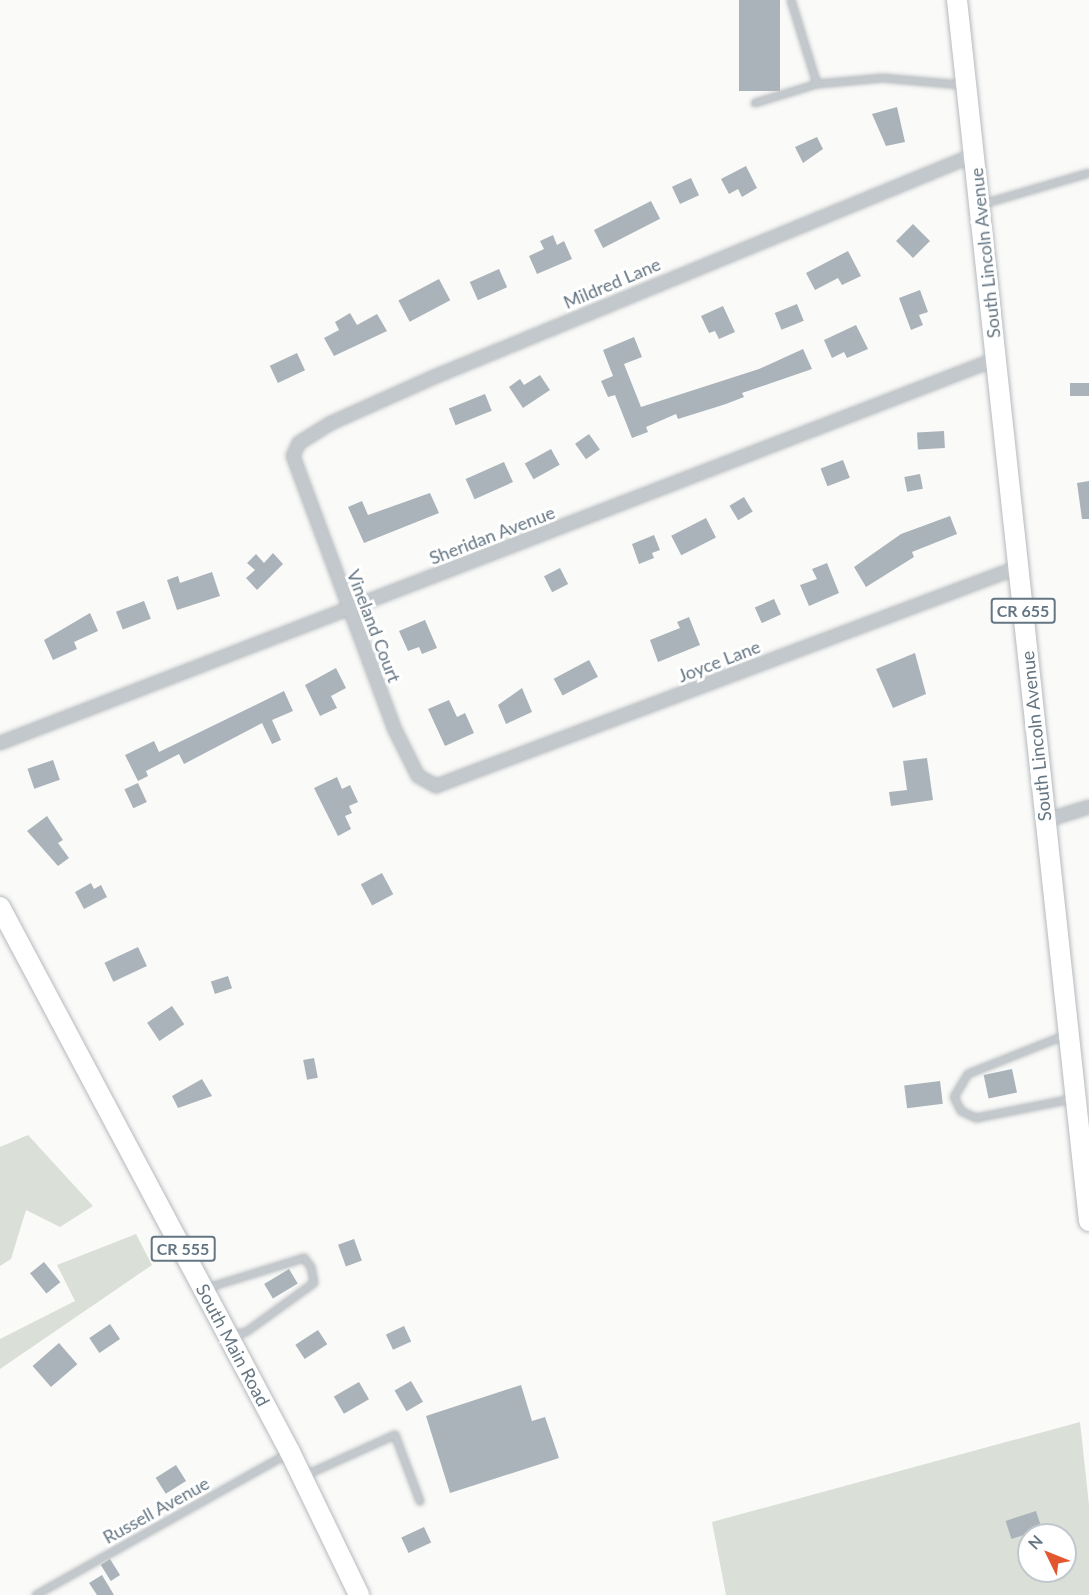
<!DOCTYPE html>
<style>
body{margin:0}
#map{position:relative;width:1089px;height:1595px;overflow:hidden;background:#fafaf8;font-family:Lato,sans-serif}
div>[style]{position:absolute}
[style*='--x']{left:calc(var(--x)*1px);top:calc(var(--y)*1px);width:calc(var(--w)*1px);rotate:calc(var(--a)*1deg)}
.green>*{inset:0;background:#dadfd7}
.building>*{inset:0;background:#aab3b9;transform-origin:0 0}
.roads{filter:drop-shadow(0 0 2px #b5babe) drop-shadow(0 0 2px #b5babe)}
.lane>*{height:6px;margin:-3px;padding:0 3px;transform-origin:3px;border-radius:3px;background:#c3c8cc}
.street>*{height:12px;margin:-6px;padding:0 6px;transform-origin:6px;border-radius:6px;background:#c3c8cc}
.primary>*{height:20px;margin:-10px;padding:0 10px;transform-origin:10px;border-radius:10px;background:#fff}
span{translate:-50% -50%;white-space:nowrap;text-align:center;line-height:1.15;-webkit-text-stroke:6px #fff;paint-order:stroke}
.shield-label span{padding:2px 4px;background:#fff;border:2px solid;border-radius:4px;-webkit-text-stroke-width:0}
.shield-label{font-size:16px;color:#657683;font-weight:700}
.street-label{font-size:18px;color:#657683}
.north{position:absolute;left:1017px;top:1523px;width:60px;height:60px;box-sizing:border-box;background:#fff;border:2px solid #c1c8cd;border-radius:50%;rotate:313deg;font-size:16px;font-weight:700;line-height:24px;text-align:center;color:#657683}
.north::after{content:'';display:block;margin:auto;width:21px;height:27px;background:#e4572e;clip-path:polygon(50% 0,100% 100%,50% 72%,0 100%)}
</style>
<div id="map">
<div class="green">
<i style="clip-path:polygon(28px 1135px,93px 1206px,60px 1227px,26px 1210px,11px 1259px,0 1266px,0 1147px)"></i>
<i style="clip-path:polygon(136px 1234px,152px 1265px,0 1369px,0 1339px,75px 1301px,57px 1265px)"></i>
<i style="clip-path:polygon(evenodd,1080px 1422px,1089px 1505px,1089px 1595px,726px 1595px,712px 1522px,1080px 1422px,1029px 1535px,1065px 1535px,1065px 1571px,1029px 1571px,1029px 1535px)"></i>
</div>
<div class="building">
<i style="left:739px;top:0;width:41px;height:91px"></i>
<i style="clip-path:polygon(897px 107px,905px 142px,886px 146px,872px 114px)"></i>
<i style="clip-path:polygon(817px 137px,823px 149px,803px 163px,795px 147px)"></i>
<i style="clip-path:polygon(746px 166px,757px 188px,742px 197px,738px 189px,729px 194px,721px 179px)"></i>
<i style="left:691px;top:178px;width:19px;height:21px;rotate:65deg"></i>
<i style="left:651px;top:201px;width:20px;height:64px;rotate:63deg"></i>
<i style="left:913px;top:224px;width:24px;height:24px;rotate:45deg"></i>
<i style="clip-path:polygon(553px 235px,557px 245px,564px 241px,572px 259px,537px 274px,529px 256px,544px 249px,540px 241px)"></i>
<i style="clip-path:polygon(848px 251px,861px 276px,842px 285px,838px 278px,815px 290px,806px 273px)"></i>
<i style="left:499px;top:269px;width:20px;height:32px;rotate:66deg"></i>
<i style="left:439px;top:279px;width:24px;height:46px;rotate:62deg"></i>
<i style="clip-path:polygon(920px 290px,928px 312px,919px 315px,923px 325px,911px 330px,899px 298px)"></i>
<i style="left:797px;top:304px;width:18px;height:24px;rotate:68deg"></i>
<i style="clip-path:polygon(723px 306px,735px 332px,719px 339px,715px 331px,709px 333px,701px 316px)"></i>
<i style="clip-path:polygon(350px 313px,357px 325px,377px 314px,387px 331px,334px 356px,324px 338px,339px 330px,335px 322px)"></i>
<i style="clip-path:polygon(856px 325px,868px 349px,847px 358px,844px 352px,832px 358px,824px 340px)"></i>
<i style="clip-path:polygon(634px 337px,642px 357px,624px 364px,641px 407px,759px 369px,803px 349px,812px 369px,742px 393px,744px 397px,726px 404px,678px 419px,676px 414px,646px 427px,648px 432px,632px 438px,615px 395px,608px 397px,601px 381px,613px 376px,603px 350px)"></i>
<i style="left:297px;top:353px;width:19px;height:30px;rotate:65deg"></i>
<i style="clip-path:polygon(540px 375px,550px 390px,523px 408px,509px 387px,520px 379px,524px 385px)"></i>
<i style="left:1089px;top:383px;width:13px;height:19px;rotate:90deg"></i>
<i style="left:485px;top:394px;width:18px;height:39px;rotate:68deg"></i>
<i style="left:944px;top:431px;width:17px;height:27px;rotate:87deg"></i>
<i style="left:589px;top:434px;width:19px;height:17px;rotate:55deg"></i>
<i style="left:551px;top:449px;width:18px;height:30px;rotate:61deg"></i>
<i style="left:843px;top:460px;width:19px;height:24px;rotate:69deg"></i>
<i style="left:504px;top:462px;width:22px;height:42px;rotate:66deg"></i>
<i style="left:920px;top:474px;width:15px;height:16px;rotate:79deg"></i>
<i style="clip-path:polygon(1089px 481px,1089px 519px,1082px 519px,1077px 483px)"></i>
<i style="clip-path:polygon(430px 493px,439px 513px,364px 543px,348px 507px,362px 501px,368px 515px)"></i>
<i style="left:744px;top:497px;width:17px;height:17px;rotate:59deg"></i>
<i style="clip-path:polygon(950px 516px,957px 534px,912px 552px,914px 557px,866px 587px,854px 567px,901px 534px)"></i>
<i style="left:706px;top:518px;width:22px;height:39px;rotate:63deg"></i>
<i style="clip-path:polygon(654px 535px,660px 550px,652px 553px,654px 558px,639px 564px,632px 544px)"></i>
<i style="clip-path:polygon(273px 553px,283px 564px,257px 590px,246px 578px,255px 570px,247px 563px,256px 554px,264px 563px)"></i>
<i style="clip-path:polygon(827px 563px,839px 593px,809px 606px,800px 585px,817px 579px,812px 569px)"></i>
<i style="left:560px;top:568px;width:18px;height:18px;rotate:63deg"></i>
<i style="clip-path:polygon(212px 572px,220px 596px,177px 610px,167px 580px,178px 576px,180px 583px)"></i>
<i style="left:774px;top:599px;width:17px;height:21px;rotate:66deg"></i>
<i style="left:144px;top:601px;width:19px;height:30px;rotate:69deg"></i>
<i style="clip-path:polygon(90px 613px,98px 631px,74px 642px,77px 649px,53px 660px,44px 640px)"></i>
<i style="clip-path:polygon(689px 617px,700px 645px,658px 662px,650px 640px,680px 628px,677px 622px)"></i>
<i style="clip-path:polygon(425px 620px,437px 648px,422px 654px,419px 647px,408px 651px,399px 631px)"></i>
<i style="clip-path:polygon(915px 653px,926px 694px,893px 708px,876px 669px)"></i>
<i style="left:589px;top:660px;width:19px;height:40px;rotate:62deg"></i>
<i style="clip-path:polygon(336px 668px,346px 688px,331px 696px,337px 708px,320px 716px,305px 685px)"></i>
<i style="clip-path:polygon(522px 688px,532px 712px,506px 724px,498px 705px)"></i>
<i style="clip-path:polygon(284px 691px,293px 711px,272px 720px,281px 740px,272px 744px,262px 723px,184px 764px,179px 754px,146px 771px,148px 776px,138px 781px,125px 755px,154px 741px,159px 752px)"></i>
<i style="clip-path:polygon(449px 700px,457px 717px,465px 713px,474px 733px,445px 746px,428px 709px)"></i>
<i style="clip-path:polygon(927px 758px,933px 800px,891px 806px,889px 792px,907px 790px,903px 761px)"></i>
<i style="left:53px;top:760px;width:21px;height:27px;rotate:71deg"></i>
<i style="clip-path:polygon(337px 777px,342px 789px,350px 785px,358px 802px,349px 806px,352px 813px,345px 816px,351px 829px,338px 836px,314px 788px)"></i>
<i style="left:138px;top:783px;width:21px;height:15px;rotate:65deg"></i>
<i style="clip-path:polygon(47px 816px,63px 840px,58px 843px,69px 858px,58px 866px,27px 831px)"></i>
<i style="left:382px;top:873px;width:24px;height:24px;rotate:62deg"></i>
<i style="clip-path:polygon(91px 883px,94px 889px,101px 885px,107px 897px,84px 909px,75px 892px)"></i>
<i style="left:138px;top:947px;width:21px;height:37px;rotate:65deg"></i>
<i style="left:228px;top:976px;width:13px;height:18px;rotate:72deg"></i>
<i style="left:172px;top:1006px;width:22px;height:30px;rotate:56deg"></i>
<i style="left:314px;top:1058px;width:20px;height:11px;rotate:79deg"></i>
<i style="left:1012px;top:1069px;width:24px;height:29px;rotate:78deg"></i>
<i style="clip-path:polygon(202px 1079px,212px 1096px,178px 1108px,172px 1096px)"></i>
<i style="left:940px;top:1081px;width:23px;height:36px;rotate:83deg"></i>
<i style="left:354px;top:1239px;width:23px;height:17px;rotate:70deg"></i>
<i style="left:44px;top:1262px;width:26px;height:18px;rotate:51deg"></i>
<i style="left:289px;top:1269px;width:17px;height:29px;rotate:59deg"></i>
<i style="left:110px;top:1324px;width:18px;height:25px;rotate:56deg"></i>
<i style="left:404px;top:1326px;width:17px;height:20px;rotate:65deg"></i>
<i style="left:318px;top:1330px;width:17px;height:27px;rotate:57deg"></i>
<i style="left:59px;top:1343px;width:28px;height:35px;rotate:49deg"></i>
<i style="left:411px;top:1381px;width:24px;height:19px;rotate:60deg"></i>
<i style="left:359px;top:1382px;width:20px;height:29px;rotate:60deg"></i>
<i style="clip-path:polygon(521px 1385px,532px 1421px,545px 1417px,559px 1458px,450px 1493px,426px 1416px)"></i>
<i style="left:176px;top:1465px;width:19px;height:24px;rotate:58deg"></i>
<i style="left:1036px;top:1511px;width:19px;height:32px;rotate:72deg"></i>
<i style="left:424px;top:1527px;width:17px;height:25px;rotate:65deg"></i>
<i style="left:110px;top:1559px;width:19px;height:11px;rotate:58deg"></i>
<i style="clip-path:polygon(102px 1575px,114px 1595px,97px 1595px,89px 1583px)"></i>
</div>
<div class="roads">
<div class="lane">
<i style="--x:791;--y:0;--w:88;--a:72.8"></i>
<i style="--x:755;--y:103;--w:65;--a:-17"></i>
<i style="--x:817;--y:84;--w:66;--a:-5.2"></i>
<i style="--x:883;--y:78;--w:79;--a:5.1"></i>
<i style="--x:983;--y:204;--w:110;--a:-16.3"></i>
<i style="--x:1066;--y:1035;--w:105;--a:158.3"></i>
<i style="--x:968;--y:1074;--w:27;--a:121"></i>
<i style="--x:954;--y:1097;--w:16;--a:63"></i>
<i style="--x:961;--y:1111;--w:17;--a:25"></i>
<i style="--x:976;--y:1118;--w:98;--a:-11.2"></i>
<i style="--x:207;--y:1288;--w:102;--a:-17.2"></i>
<i style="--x:304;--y:1258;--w:11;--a:52"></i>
<i style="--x:311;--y:1267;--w:16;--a:79"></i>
<i style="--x:314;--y:1283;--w:84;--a:144.2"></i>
<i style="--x:246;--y:1332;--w:16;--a:165"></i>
<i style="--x:306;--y:1475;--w:98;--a:-24.2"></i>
<i style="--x:395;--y:1435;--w:71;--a:69.3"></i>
<i style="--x:36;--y:1595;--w:288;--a:-29.3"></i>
</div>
<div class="street">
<i style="--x:974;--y:155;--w:584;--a:157.65"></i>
<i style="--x:434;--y:377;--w:113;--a:155.9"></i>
<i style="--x:331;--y:423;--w:38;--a:148"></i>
<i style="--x:299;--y:443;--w:14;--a:115"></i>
<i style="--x:293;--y:456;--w:292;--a:69.6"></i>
<i style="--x:395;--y:730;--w:51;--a:63.4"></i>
<i style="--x:418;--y:776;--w:21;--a:29"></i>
<i style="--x:436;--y:786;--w:623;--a:-20.59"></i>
<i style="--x:0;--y:743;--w:1067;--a:-21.08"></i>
<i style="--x:1044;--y:821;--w:47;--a:-17.3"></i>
</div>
<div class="primary">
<i style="--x:957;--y:0;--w:1228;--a:83.83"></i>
<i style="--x:0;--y:907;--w:617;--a:61.98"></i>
<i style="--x:290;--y:1452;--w:159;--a:64.2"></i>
</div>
</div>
<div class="shield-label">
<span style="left:1023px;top:611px">CR 655</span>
<span style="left:183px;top:1249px">CR 555</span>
</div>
<div class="street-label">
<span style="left:985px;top:253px;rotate:-96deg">South Lincoln Avenue</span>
<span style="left:612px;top:283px;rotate:-23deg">Mildred Lane</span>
<span style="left:492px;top:535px;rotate:-21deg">Sheridan Avenue</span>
<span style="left:374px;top:626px;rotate:69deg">Vineland Court</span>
<span style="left:719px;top:661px;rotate:-21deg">Joyce Lane</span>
<span style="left:1036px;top:736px;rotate:-96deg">South Lincoln Avenue</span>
<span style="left:233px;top:1345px;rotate:62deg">South Main Road</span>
<span style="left:156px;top:1510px;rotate:-29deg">Russell Avenue</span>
</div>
<div class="north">N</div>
</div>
